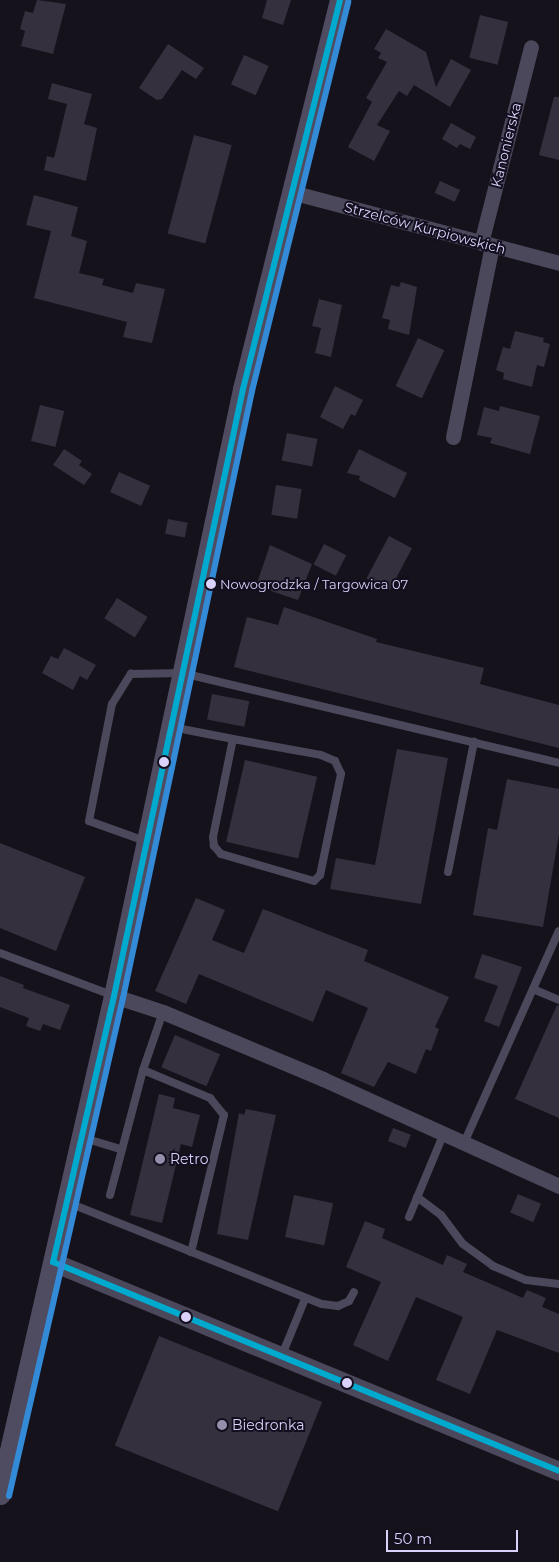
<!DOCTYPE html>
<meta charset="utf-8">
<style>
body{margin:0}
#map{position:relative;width:559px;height:1562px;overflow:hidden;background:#15121c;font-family:Montserrat,sans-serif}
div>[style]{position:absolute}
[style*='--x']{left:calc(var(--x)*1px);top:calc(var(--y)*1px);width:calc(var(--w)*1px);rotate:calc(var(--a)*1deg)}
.building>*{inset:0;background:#34303e;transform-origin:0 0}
.service>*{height:8px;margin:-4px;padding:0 4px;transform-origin:4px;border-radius:4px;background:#4b485b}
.minor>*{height:15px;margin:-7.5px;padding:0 7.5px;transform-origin:7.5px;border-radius:7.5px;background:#4b485b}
.tertiary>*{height:19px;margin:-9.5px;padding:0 9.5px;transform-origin:9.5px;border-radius:9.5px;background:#4b485b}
.secondary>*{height:21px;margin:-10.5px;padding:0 10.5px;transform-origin:10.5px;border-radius:10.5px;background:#4f4c61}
.bus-1>*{height:6px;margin:-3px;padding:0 3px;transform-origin:3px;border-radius:3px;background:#00a9ce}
.bus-2>*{height:6px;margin:-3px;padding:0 3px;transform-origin:3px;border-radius:3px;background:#338bd7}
.dots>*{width:14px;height:14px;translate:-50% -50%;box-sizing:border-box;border:2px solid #130f1f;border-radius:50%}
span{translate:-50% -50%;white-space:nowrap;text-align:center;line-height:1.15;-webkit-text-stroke:4px #130f1f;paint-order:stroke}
.bus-label{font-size:13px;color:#dad2fa}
.left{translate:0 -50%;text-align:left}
.street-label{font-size:14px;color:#dad2fa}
.poi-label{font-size:14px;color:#dad2fa}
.scale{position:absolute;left:386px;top:1530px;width:132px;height:22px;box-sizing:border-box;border:2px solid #dad2fa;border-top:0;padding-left:6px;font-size:15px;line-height:18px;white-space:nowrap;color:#dad2fa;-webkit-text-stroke:4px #130f1f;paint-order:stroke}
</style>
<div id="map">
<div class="building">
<i style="clip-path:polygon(37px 0,66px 4px,53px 54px,21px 46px,25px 31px,20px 29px,25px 11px,33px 13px)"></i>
<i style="clip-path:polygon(267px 0,291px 0,283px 25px,262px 18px)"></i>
<i style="left:480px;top:15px;width:29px;height:44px;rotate:14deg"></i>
<i style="clip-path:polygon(386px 29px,426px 52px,436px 87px,451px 59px,471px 70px,450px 107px,414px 85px,407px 96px,399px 91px,377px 125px,390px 131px,374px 161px,348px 147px,372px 102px,366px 98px,387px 62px,378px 58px,381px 53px,374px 49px)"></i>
<i style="clip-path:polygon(168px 44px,204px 68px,196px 79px,182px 70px,162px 99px,157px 100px,139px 88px)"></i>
<i style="left:244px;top:55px;width:27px;height:32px;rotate:24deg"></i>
<i style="clip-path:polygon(52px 83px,92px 94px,84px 124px,97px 128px,86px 181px,44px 170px,47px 156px,54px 158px,67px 104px,48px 99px)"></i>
<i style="clip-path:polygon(554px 97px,559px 97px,559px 160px,539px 155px)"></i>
<i style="clip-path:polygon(451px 123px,476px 137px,470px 149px,460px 144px,457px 148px,442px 139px)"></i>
<i style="left:194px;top:135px;width:39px;height:102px;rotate:15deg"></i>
<i style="left:440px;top:181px;width:22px;height:13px;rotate:24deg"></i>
<i style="clip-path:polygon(34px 195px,78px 207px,71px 236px,87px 241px,79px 273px,104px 279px,102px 285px,133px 293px,136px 283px,165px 289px,152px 343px,123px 337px,127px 322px,34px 298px,51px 231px,26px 225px)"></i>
<i style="clip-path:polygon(401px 282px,417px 287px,409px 335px,388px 329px,390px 320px,382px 318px,391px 285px,399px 287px)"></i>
<i style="clip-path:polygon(319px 299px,342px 305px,331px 357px,315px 353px,321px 328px,312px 326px)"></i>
<i style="clip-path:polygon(515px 331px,544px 338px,543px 342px,550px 344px,544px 367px,537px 365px,532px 387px,503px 379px,504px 373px,496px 370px,503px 347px,510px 349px)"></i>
<i style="left:418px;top:338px;width:29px;height:53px;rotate:25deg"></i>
<i style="clip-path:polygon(335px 386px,363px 400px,355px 416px,351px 414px,343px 429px,320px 417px)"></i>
<i style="left:40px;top:405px;width:25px;height:37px;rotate:14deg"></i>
<i style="clip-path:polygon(500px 406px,540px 416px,530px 454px,490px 443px,492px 438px,477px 435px,484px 407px,499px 411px)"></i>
<i style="left:287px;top:433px;width:31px;height:28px;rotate:11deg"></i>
<i style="clip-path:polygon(64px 449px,82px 461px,79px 465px,92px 474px,84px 485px,53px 465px)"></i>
<i style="clip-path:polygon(359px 449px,407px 473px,395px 498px,359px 480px,360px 476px,347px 473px)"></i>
<i style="left:119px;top:472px;width:34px;height:22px;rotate:24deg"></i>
<i style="left:276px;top:485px;width:26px;height:30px;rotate:9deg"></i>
<i style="left:168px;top:519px;width:20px;height:15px;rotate:11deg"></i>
<i style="left:389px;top:536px;width:26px;height:48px;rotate:28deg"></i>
<i style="left:324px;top:544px;width:25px;height:23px;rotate:27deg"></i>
<i style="clip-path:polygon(270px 545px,312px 564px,298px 600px,256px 586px)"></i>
<i style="left:117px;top:598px;width:36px;height:24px;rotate:32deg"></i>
<i style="clip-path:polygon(284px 607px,377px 639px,376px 642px,484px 668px,480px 684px,559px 705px,559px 748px,234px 667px,247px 617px,278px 625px)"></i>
<i style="clip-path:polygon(64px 648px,96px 665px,87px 680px,80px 676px,73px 690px,42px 673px,51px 656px,58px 659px)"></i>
<i style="left:212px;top:694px;width:38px;height:26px;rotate:11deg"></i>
<i style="clip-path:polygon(397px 749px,448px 758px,421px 904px,330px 889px,336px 858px,375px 865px)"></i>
<i style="left:245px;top:760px;width:74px;height:84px;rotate:13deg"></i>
<i style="clip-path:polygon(507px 779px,559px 789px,559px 834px,543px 927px,473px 915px,488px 828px,497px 830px)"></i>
<i style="clip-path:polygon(0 843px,85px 877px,56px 951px,0 928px)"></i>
<i style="clip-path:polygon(196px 898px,225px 910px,212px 940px,244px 953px,263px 909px,368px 950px,364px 961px,449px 997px,435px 1027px,439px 1029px,431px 1051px,426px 1049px,416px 1074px,388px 1062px,374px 1087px,341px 1073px,368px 1008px,326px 990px,313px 1022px,199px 974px,186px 1004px,155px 991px)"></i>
<i style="clip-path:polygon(482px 954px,522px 967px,499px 1027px,484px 1021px,498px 986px,474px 978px)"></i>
<i style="clip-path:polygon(0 976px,24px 985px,23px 988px,70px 1005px,60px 1030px,43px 1024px,40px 1031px,26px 1026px,29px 1018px,0 1007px)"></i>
<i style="clip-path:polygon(557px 1005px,559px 1006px,559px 1118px,515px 1099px)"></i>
<i style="left:175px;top:1035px;width:49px;height:35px;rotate:23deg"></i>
<i style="clip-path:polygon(159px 1094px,175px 1098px,173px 1108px,200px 1115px,192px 1147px,181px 1144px,162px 1223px,130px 1215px)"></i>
<i style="clip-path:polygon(246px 1109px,276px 1115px,248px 1240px,217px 1234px,239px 1113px,244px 1115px)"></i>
<i style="left:393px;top:1128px;width:19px;height:14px;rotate:21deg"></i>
<i style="left:518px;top:1194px;width:25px;height:20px;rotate:23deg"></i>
<i style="left:294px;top:1195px;width:40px;height:43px;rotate:12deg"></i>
<i style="clip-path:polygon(365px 1221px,385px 1229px,382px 1238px,443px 1265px,447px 1255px,467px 1264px,463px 1272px,523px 1298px,527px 1290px,546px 1298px,542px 1307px,559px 1314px,559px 1353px,497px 1330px,470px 1394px,436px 1380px,463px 1317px,416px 1297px,388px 1361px,353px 1345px,381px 1282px,346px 1267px)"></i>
<i style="left:159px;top:1336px;width:176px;height:118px;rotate:22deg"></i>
</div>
<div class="service">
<i style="--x:173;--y:727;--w:14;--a:12"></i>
<i style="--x:187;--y:730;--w:47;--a:11.1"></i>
<i style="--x:233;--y:739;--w:89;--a:10.3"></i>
<i style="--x:321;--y:755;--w:15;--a:23"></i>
<i style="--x:335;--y:761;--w:14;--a:65"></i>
<i style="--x:341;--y:774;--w:103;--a:101.7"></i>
<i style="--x:320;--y:875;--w:8;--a:135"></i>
<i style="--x:314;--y:881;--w:97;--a:-163.8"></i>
<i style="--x:221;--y:854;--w:11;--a:-131"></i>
<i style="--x:214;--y:846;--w:9;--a:-96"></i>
<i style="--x:213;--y:837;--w:100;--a:-78.5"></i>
<i style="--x:145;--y:841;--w:59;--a:-160.3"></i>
<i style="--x:89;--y:821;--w:119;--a:-78.9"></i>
<i style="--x:112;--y:704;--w:36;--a:-58"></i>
<i style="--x:131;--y:674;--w:51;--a:-1.1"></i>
<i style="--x:182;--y:673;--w:388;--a:13.4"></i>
<i style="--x:448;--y:872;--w:133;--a:-78.7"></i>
<i style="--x:0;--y:953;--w:120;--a:20.6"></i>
<i style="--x:533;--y:989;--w:28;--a:23"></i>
<i style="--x:143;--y:1070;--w:61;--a:-71"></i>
<i style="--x:84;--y:1138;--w:39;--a:17"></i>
<i style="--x:464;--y:1143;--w:232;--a:-65.9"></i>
<i style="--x:110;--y:1195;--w:129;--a:-75.2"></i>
<i style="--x:143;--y:1070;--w:73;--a:22.7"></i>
<i style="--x:210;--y:1098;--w:22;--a:51"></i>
<i style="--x:224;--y:1115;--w:141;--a:103.5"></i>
<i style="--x:417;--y:1197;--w:30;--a:37"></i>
<i style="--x:441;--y:1215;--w:36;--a:53"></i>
<i style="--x:463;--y:1244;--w:37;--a:36"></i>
<i style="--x:493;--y:1266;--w:36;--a:23"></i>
<i style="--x:526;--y:1280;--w:33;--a:7"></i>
<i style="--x:69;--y:1203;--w:272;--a:21.8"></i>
<i style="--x:322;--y:1304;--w:16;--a:7"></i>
<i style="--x:338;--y:1306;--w:12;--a:-24"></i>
<i style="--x:349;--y:1301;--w:10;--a:-61"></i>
<i style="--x:409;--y:1217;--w:91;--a:-67.4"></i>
<i style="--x:282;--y:1355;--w:61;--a:-67.7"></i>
</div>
<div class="minor">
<i style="--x:291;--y:192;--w:277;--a:14.8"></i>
<i style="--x:481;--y:243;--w:202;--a:-75.7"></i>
<i style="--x:453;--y:437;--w:195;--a:-78.5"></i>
<i style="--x:114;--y:996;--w:52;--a:18.1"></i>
<i style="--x:163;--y:1012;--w:173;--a:22.7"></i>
<i style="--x:323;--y:1079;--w:259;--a:24.4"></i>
</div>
<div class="tertiary">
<i style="--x:53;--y:1262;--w:547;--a:22.44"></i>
</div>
<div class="secondary">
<i style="--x:0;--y:1494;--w:511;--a:-77.11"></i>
<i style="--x:114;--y:996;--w:621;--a:-78"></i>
<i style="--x:243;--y:389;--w:401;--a:-76"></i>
</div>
<div class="bus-1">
<i style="--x:340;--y:0;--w:401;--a:104"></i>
<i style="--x:243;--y:389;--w:621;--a:102"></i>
<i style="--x:114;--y:996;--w:273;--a:102.9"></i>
<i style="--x:53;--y:1262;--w:547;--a:22.44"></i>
</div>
<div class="bus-2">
<i style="--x:9;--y:1496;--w:511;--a:-77.11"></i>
<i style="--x:123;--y:998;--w:621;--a:-78"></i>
<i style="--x:252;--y:391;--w:401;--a:-76.1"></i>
</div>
<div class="dots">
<i style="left:211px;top:584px;background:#dad2fa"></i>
<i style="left:164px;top:762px;background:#dad2fa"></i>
<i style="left:160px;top:1159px;background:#958fac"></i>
<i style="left:186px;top:1317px;background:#dad2fa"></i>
<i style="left:347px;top:1383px;background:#dad2fa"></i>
<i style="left:222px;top:1425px;background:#958fac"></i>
</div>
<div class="bus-label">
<span class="left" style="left:220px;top:584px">Nowogrodzka / Targowica 07</span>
</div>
<div class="street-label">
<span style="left:506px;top:145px;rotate:-76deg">Kanonierska</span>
<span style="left:425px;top:228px;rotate:15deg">Strzelców Kurpiowskich</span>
</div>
<div class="poi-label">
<span class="left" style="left:170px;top:1159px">Retro</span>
<span class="left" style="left:232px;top:1425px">Biedronka</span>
</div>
<div class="scale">50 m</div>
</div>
